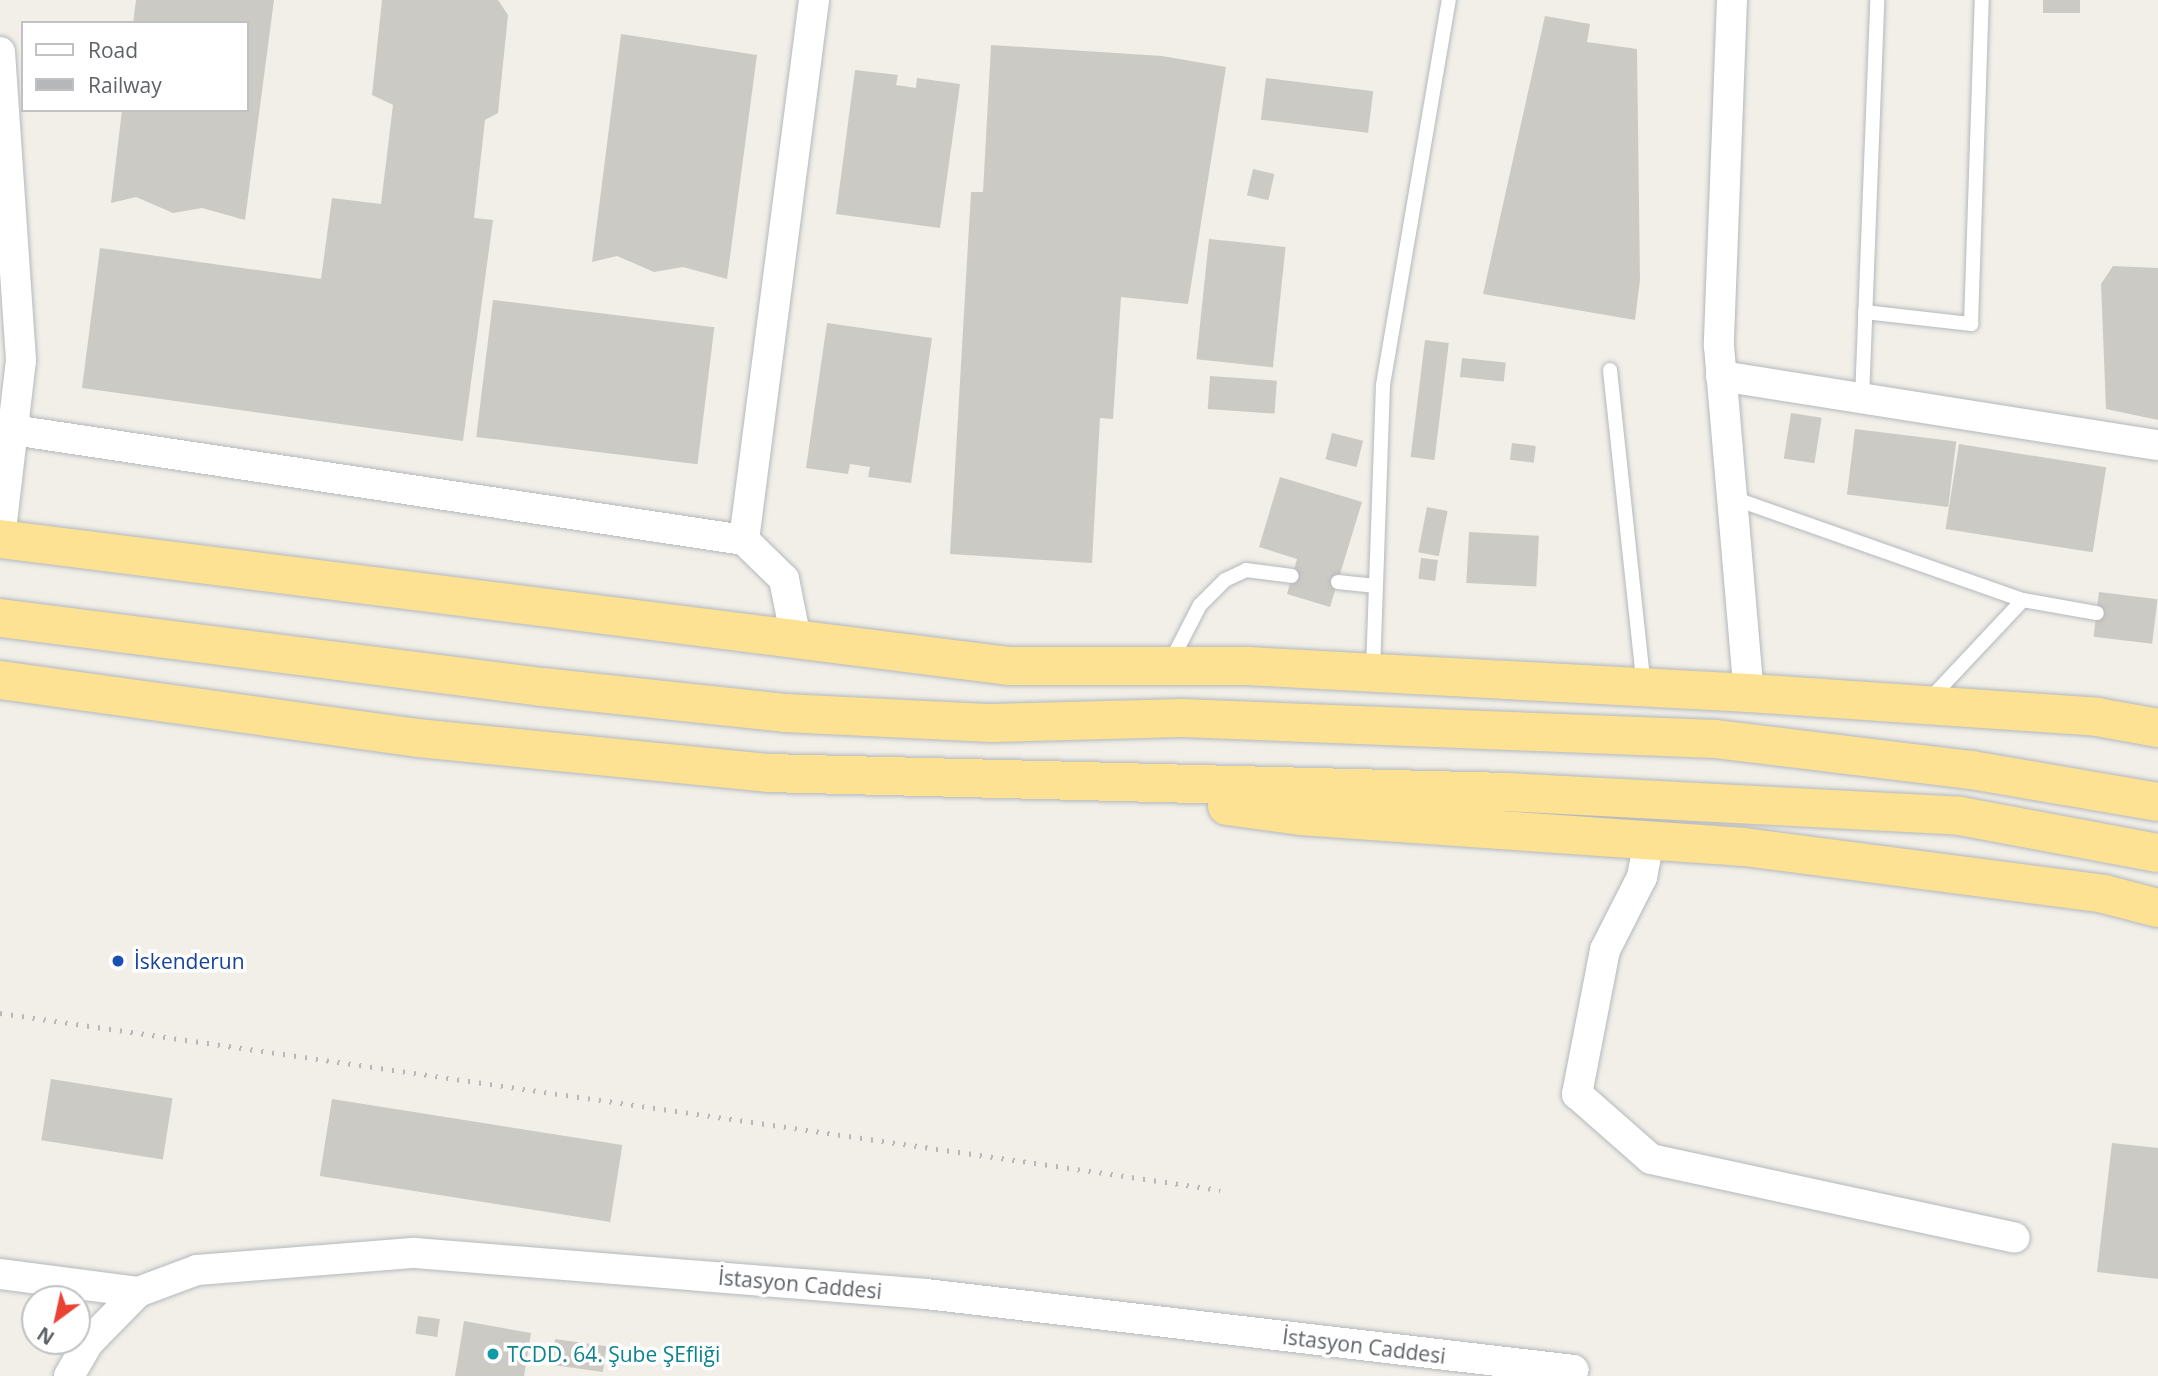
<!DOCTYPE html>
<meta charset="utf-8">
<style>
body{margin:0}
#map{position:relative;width:2158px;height:1376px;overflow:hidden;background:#f1efe8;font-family:"Open Sans",sans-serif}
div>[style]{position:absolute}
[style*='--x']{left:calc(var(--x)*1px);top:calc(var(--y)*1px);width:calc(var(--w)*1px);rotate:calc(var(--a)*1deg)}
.building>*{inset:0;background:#cccac5;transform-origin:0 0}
.roads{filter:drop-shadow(0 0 2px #b5b8bc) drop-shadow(0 0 2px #b5b8bc)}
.lane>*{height:14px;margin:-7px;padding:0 7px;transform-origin:7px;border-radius:7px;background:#fff}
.street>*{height:30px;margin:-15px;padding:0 15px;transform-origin:15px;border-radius:15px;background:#fff}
.highway>*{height:38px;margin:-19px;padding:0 19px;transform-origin:19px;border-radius:19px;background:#fde293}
.rail>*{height:5px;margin-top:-2.5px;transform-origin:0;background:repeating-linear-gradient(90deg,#b6b7b8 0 2px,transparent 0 11px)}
.dots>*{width:19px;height:19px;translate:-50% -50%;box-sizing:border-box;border:4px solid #fff;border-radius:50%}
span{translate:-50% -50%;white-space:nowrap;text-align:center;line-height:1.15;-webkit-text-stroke:7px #fff;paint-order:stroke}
.transit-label{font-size:21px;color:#164399}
.left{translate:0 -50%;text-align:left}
.street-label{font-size:21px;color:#5f6368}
.culture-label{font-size:21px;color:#0d838f}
.legend{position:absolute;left:21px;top:21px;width:228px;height:91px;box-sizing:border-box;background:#fff;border:2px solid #bfc1c3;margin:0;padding:9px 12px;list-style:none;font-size:21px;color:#5f6368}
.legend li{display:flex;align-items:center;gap:14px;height:35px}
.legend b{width:35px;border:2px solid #bfc1c3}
.north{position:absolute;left:21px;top:1285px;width:70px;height:70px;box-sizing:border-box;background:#fff;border:2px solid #bfc1c3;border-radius:50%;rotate:213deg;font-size:19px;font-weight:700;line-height:28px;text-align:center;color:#5f6368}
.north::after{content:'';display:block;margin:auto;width:24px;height:32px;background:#ea4335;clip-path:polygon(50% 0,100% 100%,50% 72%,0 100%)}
</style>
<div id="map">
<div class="building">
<i style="clip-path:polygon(136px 0,274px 0,245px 220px,202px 208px,173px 213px,136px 197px,111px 203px,122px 110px,247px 110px,247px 23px,133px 23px)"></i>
<i style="clip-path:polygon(382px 0,498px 0,508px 15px,498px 113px,485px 120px,474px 218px,493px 220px,463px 441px,82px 388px,100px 248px,321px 279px,332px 198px,381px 204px,393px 105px,372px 95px)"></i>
<i style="left:2043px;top:0;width:37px;height:13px"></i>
<i style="clip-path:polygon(1545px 16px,1590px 24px,1587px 42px,1637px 49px,1640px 280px,1635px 320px,1483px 294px)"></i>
<i style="clip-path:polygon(621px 34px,757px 55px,727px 279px,683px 267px,654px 272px,617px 256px,592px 262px)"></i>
<i style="clip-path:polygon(991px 45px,1162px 56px,1226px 67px,1188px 304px,1121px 297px,1113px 419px,1100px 418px,1092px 563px,950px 554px,971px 192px,983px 192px)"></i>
<i style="clip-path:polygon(855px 70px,898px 75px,896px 85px,916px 88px,917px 78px,960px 84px,940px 228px,836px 214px)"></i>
<i style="left:1266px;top:78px;width:108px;height:42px;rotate:7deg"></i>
<i style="left:1253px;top:169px;width:22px;height:27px;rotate:13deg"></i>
<i style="left:1209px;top:239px;width:77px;height:121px;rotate:6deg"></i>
<i style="clip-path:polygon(2113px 266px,2158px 268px,2158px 420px,2106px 409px,2101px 284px)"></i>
<i style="left:493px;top:300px;width:223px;height:138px;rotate:7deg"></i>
<i style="clip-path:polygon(827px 323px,932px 338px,911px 483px,868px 477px,870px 467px,850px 464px,848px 474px,806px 468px)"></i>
<i style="left:1425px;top:340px;width:24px;height:118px;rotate:7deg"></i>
<i style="left:1462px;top:358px;width:44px;height:19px;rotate:6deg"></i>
<i style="left:1210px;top:376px;width:67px;height:33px;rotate:4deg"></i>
<i style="left:1791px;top:413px;width:31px;height:46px;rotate:9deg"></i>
<i style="left:1855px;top:429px;width:102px;height:66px;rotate:7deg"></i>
<i style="left:1332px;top:433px;width:32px;height:27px;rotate:14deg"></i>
<i style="left:1512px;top:443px;width:24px;height:17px;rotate:7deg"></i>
<i style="left:1959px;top:444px;width:149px;height:86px;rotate:9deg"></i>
<i style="clip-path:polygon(1280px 477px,1362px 502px,1330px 607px,1287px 594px,1297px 559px,1259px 547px)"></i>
<i style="left:1427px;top:507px;width:21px;height:46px;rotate:11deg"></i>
<i style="left:1469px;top:532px;width:70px;height:51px;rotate:3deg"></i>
<i style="left:1421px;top:558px;width:17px;height:21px;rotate:7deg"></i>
<i style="left:2099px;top:592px;width:59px;height:45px;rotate:7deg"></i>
<i style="left:51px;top:1079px;width:123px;height:62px;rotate:9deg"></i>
<i style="left:332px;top:1099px;width:294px;height:78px;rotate:9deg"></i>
<i style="clip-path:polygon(2112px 1143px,2158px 1148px,2158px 1279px,2097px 1272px)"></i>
<i style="left:418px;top:1316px;width:22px;height:18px;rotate:8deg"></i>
<i style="clip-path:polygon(464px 1321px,531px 1333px,524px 1376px,455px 1376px)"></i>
<i style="left:555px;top:1339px;width:52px;height:26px;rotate:8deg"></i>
</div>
<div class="roads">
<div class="lane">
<i style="--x:1865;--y:312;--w:107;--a:6.5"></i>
<i style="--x:1971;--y:324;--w:324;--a:-88.1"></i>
<i style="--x:1610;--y:370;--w:318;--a:83.9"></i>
<i style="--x:1862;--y:399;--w:399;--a:-87.8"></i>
<i style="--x:1730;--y:497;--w:311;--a:19.4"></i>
<i style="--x:1338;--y:582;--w:38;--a:6"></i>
<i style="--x:1170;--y:663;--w:65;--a:-62.7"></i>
<i style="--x:1200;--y:605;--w:35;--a:-45"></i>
<i style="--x:1225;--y:580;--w:23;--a:-25"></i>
<i style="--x:1246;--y:570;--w:46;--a:7.4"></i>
<i style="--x:1373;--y:671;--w:286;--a:-88"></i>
<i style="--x:1383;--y:385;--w:391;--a:-80.3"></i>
<i style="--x:1929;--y:700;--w:137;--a:-46.8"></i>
<i style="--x:2023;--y:600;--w:75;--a:10"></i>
</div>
<div class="street">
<i style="--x:1732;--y:0;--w:346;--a:92.2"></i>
<i style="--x:1719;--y:346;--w:348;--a:85.1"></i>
<i style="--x:0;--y:52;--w:309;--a:86.1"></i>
<i style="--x:21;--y:360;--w:180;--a:96.7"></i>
<i style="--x:1721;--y:376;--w:442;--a:9"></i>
<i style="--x:13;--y:430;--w:739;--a:8.56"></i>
<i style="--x:744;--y:540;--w:56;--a:44.3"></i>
<i style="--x:784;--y:579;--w:61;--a:78.7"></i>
<i style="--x:744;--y:540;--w:545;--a:-82.61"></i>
<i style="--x:1649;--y:841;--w:37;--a:101"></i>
<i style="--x:1642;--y:877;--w:82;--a:116.9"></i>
<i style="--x:1605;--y:950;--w:147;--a:101"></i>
<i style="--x:1577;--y:1094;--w:98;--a:41.3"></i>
<i style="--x:1651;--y:1159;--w:372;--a:12.2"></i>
<i style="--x:0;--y:1274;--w:139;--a:7.4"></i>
<i style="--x:69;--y:1376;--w:39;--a:-60"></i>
<i style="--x:89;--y:1342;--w:70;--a:-45.6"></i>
<i style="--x:138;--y:1292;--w:63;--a:-20.4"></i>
<i style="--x:197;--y:1270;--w:219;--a:-4.5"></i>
<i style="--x:415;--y:1253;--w:513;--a:4.59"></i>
<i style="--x:926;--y:1294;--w:652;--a:6.69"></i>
</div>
<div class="highway">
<i style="--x:0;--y:539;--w:1017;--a:7.17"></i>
<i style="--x:1009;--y:666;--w:238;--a:0"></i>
<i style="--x:1247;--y:666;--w:503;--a:3.08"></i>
<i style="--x:1749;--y:693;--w:349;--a:3.9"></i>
<i style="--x:2097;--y:717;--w:62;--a:10.2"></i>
<i style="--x:0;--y:618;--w:546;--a:7.26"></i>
<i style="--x:542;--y:687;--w:244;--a:6.1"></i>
<i style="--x:785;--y:713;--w:207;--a:2.8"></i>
<i style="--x:992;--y:723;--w:190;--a:-1.5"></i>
<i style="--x:1182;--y:718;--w:533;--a:2.26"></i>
<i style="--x:1715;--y:739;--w:258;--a:6.9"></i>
<i style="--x:1971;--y:770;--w:190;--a:9.7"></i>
<i style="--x:0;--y:680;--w:422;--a:7.9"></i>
<i style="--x:418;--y:738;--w:352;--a:5.7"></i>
<i style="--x:768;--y:773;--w:738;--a:1.47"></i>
<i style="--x:1506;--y:792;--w:455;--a:3"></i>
<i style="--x:1960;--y:816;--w:201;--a:10.6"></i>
<i style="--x:1227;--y:806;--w:74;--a:7.8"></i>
<i style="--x:1300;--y:816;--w:445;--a:4"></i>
<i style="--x:1744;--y:847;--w:363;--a:7.4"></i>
<i style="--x:2104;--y:894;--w:56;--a:14.5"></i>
</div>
</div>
<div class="rail">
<i style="--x:0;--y:1013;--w:1233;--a:8.25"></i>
</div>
<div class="dots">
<i style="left:118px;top:961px;background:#1a4fb4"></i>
<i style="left:493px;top:1354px;background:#0f9aa8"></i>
</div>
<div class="transit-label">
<span class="left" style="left:134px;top:961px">İskenderun</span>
</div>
<div class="street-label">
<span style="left:800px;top:1284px;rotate:5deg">İstasyon Caddesi</span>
<span style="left:1364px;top:1346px;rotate:7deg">İstasyon Caddesi</span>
</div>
<div class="culture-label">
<span class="left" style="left:507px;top:1354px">TCDD. 64. Şube ŞEfliği</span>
</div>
<ul class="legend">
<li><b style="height:9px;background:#fff"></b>Road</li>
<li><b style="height:9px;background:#b6b7b8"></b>Railway</li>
</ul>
<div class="north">N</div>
</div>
